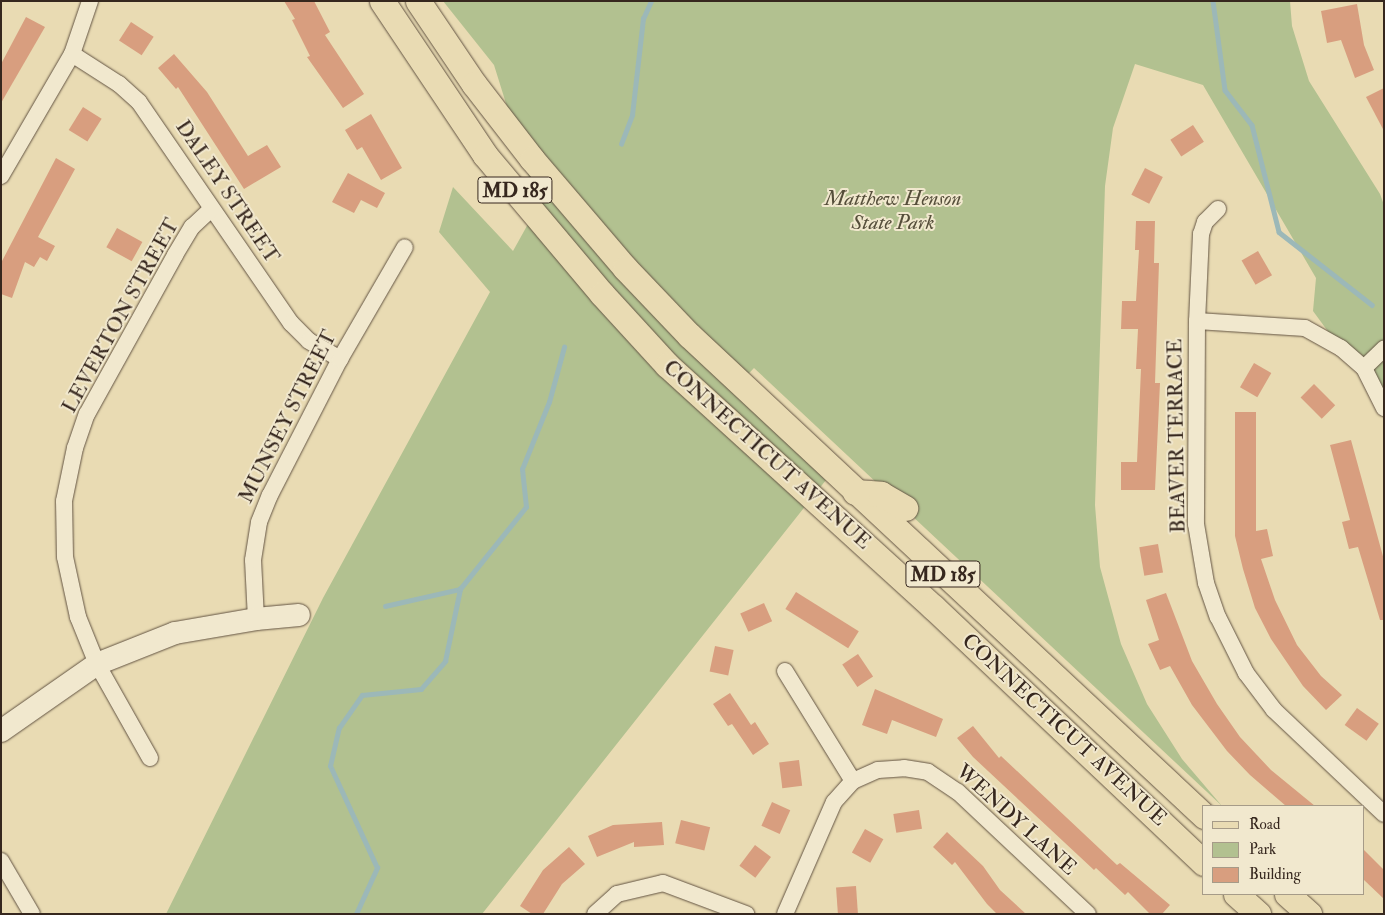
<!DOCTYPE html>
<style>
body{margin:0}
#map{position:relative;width:1385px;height:915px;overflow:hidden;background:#e9dbb3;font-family:"IM FELL Double Pica",serif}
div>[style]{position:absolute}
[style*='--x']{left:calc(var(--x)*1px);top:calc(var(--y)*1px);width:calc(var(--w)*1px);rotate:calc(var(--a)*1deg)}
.green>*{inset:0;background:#b2c190}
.stream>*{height:4.5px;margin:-2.25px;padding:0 2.25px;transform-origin:2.25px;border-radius:2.25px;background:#9cb8b8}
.building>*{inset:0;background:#d89e7f;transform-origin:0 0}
.roads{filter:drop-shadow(0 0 1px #635443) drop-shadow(0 0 1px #635443)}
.street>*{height:16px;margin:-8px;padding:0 8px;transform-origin:8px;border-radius:8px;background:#f1e8ce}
.secondary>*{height:22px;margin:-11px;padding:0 11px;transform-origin:11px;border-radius:11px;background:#f1e8ce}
.primary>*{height:25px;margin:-12.5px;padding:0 12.5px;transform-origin:12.5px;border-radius:12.5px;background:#e9dbb3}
span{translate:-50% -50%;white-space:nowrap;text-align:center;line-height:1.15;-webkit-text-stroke:4px #f1e8ce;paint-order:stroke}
.shield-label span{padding:1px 4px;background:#f1e8ce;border:1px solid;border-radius:4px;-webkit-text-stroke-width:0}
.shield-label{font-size:20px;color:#36271e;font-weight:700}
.street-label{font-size:21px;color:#36271e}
.park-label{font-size:21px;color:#554e3a;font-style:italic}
.frame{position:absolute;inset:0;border:2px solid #36271e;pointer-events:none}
.legend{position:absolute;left:1202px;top:805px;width:162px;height:90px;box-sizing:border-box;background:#f1e8ce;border:1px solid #a69b88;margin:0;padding:6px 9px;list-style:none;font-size:15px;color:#36271e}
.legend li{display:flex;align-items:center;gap:10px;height:25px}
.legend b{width:25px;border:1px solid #a69b88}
</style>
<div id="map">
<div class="green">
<i style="clip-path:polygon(443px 1px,1290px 1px,1292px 26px,1309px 81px,1380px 194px,1384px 205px,1384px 408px,1313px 311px,1316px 278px,1203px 85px,1135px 64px,1113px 128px,1105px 186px,1095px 505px,1100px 567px,1121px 644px,1147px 704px,1182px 759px,1222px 806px,754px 368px,732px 391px,826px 480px,482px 914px,166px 914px,323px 598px,490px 292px,439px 232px,453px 187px,513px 251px,538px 206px,494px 65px)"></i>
</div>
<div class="stream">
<i style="--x:1213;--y:1;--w:90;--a:82.3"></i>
<i style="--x:1225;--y:90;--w:44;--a:52.4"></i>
<i style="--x:1252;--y:125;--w:110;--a:75.8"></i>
<i style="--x:1279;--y:232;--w:118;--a:38.1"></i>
<i style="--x:621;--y:144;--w:31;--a:-69"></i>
<i style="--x:632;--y:115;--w:97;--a:-83.5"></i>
<i style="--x:643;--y:19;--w:20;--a:-66"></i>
<i style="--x:385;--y:606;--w:77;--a:-12.8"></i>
<i style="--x:356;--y:914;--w:51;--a:-65.5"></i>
<i style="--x:377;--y:868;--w:112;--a:-114.7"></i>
<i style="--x:330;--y:766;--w:39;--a:-77"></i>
<i style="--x:339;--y:728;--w:40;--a:-55.1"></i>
<i style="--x:362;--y:695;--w:59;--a:-5.8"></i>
<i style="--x:421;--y:689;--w:37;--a:-49"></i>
<i style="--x:445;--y:661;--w:74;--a:-78.2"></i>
<i style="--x:460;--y:589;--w:105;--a:-51.2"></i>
<i style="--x:526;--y:507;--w:38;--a:-96"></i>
<i style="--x:522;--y:469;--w:72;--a:-68.1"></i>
<i style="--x:549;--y:402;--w:57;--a:-74.7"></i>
</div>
<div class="building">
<i style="clip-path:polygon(284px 1px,314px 1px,330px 32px,325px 35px,364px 94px,343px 108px,307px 57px,310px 56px,292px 20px,295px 19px)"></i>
<i style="clip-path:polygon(1357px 4px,1364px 45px,1374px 70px,1355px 78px,1341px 40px,1327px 43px,1321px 11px)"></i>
<i style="clip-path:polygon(26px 17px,45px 27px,1px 103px,1px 64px)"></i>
<i style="left:131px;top:22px;width:27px;height:22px;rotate:33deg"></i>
<i style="clip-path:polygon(174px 54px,207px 92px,248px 156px,267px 145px,281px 167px,244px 189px,178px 87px,176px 89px,158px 68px)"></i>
<i style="clip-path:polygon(1384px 88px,1384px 131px,1366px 97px)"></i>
<i style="left:83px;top:107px;width:22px;height:27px;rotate:32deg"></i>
<i style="clip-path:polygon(371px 114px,402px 168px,381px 180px,362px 147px,357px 150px,345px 130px)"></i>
<i style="left:1193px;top:125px;width:20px;height:27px;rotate:57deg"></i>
<i style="clip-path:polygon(56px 158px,75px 169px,38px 237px,55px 246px,47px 261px,40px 257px,34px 267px,25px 262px,12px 298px,1px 294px,1px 263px)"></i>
<i style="left:1145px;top:168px;width:20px;height:30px;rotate:27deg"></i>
<i style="clip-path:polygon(348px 173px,385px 193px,377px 208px,361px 200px,354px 213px,332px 202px)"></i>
<i style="clip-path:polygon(1136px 221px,1155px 221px,1154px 263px,1159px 263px,1155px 383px,1160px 383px,1155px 490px,1121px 490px,1121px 462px,1137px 462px,1141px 369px,1136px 369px,1138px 329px,1121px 329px,1122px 301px,1136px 301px,1139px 250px,1135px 250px)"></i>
<i style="left:117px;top:228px;width:29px;height:22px;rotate:29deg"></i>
<i style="left:1258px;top:251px;width:28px;height:19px;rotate:60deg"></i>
<i style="left:1254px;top:363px;width:20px;height:28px;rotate:30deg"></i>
<i style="left:1314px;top:384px;width:30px;height:19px;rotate:45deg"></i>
<i style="clip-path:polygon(1235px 412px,1256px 412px,1256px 531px,1267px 529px,1273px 556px,1261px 559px,1275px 600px,1297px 645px,1321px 676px,1342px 695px,1326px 710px,1303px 686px,1271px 639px,1255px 608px,1243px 569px,1235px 536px)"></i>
<i style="clip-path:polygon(1351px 440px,1384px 560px,1384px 620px,1380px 620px,1358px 547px,1349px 549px,1342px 522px,1350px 520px,1330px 445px)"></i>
<i style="left:1158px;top:544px;width:29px;height:19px;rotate:80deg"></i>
<i style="left:796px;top:592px;width:74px;height:20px;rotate:32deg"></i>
<i style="clip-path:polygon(1166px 593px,1192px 661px,1217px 704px,1240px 737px,1271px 770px,1315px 806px,1286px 806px,1250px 775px,1227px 751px,1192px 705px,1170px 666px,1160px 670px,1148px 644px,1159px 640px,1146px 600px)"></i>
<i style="left:764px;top:603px;width:20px;height:26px;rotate:66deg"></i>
<i style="left:715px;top:646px;width:19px;height:26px;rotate:12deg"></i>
<i style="left:858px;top:654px;width:27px;height:19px;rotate:56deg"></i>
<i style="clip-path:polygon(875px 689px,943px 719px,936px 737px,892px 720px,887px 734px,862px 725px)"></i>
<i style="clip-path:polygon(730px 693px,751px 725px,755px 722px,769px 744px,753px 755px,732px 724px,728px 726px,713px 704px)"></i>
<i style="left:1357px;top:708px;width:27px;height:21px;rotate:36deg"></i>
<i style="clip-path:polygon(973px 726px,999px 758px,1001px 756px,1117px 865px,1120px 863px,1170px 905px,1162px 914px,1150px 914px,1128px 892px,1125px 895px,1096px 868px,1094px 870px,973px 757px,957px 738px)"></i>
<i style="left:799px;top:760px;width:26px;height:20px;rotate:83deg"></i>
<i style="left:772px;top:802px;width:20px;height:26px;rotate:24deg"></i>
<i style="left:919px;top:810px;width:19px;height:26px;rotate:81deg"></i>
<i style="left:681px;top:820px;width:30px;height:24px;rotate:14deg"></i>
<i style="clip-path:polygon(662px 822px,664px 845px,634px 847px,634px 842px,597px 857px,588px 836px,613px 825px)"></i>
<i style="left:865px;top:829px;width:21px;height:27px;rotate:29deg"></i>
<i style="clip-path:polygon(947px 832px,983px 866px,1000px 890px,1026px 914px,997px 914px,987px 904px,955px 862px,952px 865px,933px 847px)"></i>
<i style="left:755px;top:845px;width:20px;height:26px;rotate:37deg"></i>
<i style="clip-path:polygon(569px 847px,585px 864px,562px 884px,543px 914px,532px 914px,520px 906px,543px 870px)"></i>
<i style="clip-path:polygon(1364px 850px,1384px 870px,1384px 899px,1364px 880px)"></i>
<i style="left:856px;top:886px;width:27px;height:20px;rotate:86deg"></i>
</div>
<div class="roads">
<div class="street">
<i style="--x:72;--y:54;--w:56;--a:32.6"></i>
<i style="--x:119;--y:84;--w:27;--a:42"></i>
<i style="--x:139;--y:102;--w:268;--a:55.5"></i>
<i style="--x:291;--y:323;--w:25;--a:45"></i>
<i style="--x:309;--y:341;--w:36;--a:30"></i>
<i style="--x:1;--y:176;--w:141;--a:-59.8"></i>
<i style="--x:72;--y:54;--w:56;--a:-71.2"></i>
<i style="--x:1218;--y:209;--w:18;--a:135"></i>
<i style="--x:1205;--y:222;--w:13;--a:108"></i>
<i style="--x:1201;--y:234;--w:87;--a:92.6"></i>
<i style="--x:1197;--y:321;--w:203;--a:90.3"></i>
<i style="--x:1196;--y:524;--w:60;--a:80.4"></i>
<i style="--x:1206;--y:583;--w:36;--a:71"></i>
<i style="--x:1218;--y:617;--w:63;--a:63.4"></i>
<i style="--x:1246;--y:673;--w:46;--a:52.9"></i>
<i style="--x:1274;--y:710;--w:151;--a:43.4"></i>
<i style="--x:1197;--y:321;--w:108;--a:3.7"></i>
<i style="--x:1305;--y:328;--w:41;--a:29.1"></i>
<i style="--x:1341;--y:348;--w:30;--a:41"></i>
<i style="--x:1364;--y:368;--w:45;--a:63.4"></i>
<i style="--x:1364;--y:368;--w:28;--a:-44"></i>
<i style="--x:256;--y:619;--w:59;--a:-92.9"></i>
<i style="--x:253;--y:560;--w:38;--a:-81"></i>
<i style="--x:259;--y:522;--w:29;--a:-68"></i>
<i style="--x:270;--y:495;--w:153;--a:-62.8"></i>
<i style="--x:340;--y:359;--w:129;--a:-59.9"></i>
<i style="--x:785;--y:671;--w:129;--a:58.3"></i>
<i style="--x:150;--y:758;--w:108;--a:-119.4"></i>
<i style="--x:97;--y:664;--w:51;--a:-112"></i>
<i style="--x:78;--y:617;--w:61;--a:-102.2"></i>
<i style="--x:65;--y:557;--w:56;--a:-91"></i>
<i style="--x:64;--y:501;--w:54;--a:-78.3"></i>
<i style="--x:75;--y:448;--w:36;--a:-71"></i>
<i style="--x:87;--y:414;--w:182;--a:-61"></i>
<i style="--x:175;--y:255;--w:33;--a:-59"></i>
<i style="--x:192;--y:227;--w:26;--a:-43"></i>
<i style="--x:1;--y:861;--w:61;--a:59.7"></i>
<i style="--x:595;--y:914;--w:30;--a:-42"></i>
<i style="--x:617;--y:894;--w:47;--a:-13.4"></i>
<i style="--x:663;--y:883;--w:89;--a:20.5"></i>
<i style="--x:785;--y:914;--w:122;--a:-66.4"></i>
<i style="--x:834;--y:802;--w:28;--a:-48"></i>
<i style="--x:853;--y:781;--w:27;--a:-24"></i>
<i style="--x:878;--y:770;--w:26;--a:-4"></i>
<i style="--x:904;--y:768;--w:24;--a:9"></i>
<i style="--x:928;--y:772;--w:36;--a:34"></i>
<i style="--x:958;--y:792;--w:178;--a:43.2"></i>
</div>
<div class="secondary">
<i style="--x:1;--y:731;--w:117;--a:-34.9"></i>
<i style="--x:97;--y:664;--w:84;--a:-21.7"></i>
<i style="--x:175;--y:633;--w:82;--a:-9.8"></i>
<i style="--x:256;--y:619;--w:43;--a:-5.3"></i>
</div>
<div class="primary">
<i style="--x:382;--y:1;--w:185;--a:56.2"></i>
<i style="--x:485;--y:155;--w:182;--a:49.9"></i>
<i style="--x:602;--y:294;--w:96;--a:47.5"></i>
<i style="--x:667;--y:365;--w:360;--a:42.3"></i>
<i style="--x:933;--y:607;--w:373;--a:43.4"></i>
<i style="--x:418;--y:1;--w:100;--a:56"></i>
<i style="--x:474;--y:84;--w:95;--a:52.3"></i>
<i style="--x:532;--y:159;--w:143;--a:49.5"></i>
<i style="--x:625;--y:268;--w:93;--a:46.3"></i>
<i style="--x:689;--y:335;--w:705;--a:43.04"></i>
<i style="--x:855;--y:492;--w:26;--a:4"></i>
<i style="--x:881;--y:494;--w:28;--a:30"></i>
<i style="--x:1236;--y:894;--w:30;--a:42"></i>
<i style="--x:1287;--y:894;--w:30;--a:42"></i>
</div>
</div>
<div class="shield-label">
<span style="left:515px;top:190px">MD 185</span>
<span style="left:943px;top:574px">MD 185</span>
</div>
<div class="street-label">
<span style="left:227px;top:192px;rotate:56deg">DALEY STREET</span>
<span style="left:121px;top:316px;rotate:-61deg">LEVERTON STREET</span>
<span style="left:288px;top:417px;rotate:-63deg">MUNSEY STREET</span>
<span style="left:1177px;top:436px;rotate:-91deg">BEAVER TERRACE</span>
<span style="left:767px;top:455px;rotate:42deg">CONNECTICUT AVENUE</span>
<span style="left:1064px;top:730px;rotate:43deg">CONNECTICUT AVENUE</span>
<span style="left:1016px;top:820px;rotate:42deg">WENDY LANE</span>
</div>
<div class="park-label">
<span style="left:893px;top:211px">Matthew Henson<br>State Park</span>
</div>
<div class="frame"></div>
<ul class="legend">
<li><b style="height:6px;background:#e9dbb3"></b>Road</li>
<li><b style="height:14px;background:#b2c190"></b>Park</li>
<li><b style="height:14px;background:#d89e7f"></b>Building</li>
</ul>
</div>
